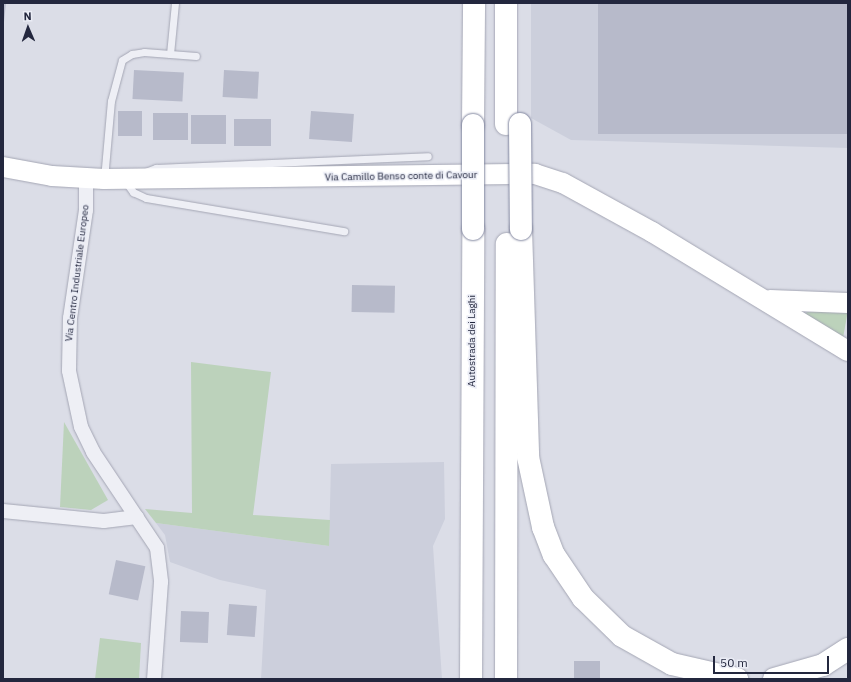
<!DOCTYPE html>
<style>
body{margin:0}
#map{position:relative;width:851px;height:682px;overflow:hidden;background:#dbdde7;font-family:"IBM Plex Sans",sans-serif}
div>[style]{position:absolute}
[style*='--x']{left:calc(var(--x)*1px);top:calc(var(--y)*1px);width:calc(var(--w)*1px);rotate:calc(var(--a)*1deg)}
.built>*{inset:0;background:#cccfdc}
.green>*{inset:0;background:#bcd2bb}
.building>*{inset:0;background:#b7baca;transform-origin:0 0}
.roads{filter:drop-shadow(0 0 1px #a4a6b4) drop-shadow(0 0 1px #a4a6b4)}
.lane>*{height:7px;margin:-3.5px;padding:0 3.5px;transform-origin:3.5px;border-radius:3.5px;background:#eeeff5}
.street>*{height:14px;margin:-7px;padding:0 7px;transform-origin:7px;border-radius:7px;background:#eeeff5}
.secondary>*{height:20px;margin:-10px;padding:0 10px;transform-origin:10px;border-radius:10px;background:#fff}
.highway>*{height:22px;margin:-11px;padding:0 11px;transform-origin:11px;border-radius:11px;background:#fff}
.bridges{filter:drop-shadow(0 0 1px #81869f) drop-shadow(0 0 1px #81869f)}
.highway-bridge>*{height:22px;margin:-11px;padding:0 11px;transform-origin:11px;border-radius:11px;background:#fff}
span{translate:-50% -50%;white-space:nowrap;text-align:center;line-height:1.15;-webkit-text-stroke:3px #eaecf5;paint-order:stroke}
.street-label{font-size:10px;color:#23273e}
.frame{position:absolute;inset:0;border:4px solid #23273e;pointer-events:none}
.north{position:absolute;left:8px;top:8px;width:40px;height:40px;-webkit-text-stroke:3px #eaecf5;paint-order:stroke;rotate:358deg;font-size:11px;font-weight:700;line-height:16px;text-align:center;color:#23273e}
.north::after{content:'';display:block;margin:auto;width:14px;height:18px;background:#23273e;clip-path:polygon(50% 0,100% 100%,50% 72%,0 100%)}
.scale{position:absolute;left:713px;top:656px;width:116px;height:18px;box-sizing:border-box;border:2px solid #23273e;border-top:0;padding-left:5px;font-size:12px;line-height:14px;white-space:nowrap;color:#23273e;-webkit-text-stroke:3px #eaecf5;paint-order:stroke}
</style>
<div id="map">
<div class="built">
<i style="clip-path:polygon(531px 3px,848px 3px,848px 148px,571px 140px,531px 118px)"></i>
<i style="clip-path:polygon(444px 462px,445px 519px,433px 546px,442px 679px,261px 679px,266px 590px,220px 580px,170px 562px,165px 535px,156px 523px,329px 546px,331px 464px)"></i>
</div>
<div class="green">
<i style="clip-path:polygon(848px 310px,843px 338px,805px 314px,807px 312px)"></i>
<i style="clip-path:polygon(191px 362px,271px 372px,253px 515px,330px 520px,329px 546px,156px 523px,145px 509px,192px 513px)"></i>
<i style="clip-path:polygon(64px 422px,108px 500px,91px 510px,60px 507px)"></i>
<i style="clip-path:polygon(100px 638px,141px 643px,139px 679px,95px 679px)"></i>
</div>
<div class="building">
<i style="clip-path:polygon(3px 3px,6px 3px,4px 22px,3px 22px)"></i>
<i style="left:598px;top:3px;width:250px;height:131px"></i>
<i style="left:134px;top:70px;width:50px;height:29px;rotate:3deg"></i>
<i style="left:224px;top:70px;width:35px;height:27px;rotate:3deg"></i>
<i style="left:118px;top:111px;width:24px;height:25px"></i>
<i style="left:311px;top:111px;width:43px;height:28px;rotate:4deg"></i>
<i style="left:153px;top:113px;width:35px;height:27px"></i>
<i style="left:191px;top:115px;width:35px;height:29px"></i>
<i style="left:234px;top:119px;width:37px;height:27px"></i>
<i style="left:352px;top:285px;width:43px;height:27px;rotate:1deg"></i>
<i style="left:116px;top:560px;width:30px;height:35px;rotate:12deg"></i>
<i style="left:229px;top:604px;width:28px;height:31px;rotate:4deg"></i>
<i style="left:181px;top:611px;width:28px;height:31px;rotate:2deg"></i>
<i style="left:600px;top:661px;width:18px;height:26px;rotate:90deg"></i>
</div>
<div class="roads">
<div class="lane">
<i style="--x:170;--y:54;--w:51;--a:-84.4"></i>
<i style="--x:145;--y:172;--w:12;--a:-20"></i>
<i style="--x:156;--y:168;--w:272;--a:-2.5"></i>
<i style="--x:104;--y:179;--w:78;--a:-84.9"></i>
<i style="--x:111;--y:101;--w:42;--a:-75"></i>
<i style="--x:122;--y:60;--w:12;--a:-31"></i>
<i style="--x:132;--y:54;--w:12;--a:-9"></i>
<i style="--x:144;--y:52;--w:52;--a:4.4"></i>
<i style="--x:125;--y:181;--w:14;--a:54"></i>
<i style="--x:133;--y:192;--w:14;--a:25"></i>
<i style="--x:146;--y:198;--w:201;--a:9.5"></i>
</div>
<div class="street">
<i style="--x:86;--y:178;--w:32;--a:90"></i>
<i style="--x:86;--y:210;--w:109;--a:98.4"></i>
<i style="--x:70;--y:318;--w:53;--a:91.1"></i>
<i style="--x:69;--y:371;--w:57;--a:77.9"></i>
<i style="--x:81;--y:427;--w:28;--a:64"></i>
<i style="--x:93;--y:452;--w:115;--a:56.3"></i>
<i style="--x:157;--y:548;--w:34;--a:83"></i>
<i style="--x:161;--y:582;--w:97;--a:94.1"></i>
<i style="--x:3;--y:511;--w:101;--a:5.7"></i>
<i style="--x:104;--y:521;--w:33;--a:-7"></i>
</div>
<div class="secondary">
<i style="--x:3;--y:167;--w:50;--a:10.4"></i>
<i style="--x:52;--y:176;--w:52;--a:3.3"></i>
<i style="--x:104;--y:179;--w:431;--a:-0.7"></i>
<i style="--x:535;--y:174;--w:29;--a:18"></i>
<i style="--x:563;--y:183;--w:102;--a:28.8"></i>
<i style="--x:652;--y:232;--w:229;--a:31.3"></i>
<i style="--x:770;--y:300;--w:78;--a:2.2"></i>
</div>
<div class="highway">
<i style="--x:506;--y:3;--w:121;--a:90"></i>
<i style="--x:473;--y:125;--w:122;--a:-89.5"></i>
<i style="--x:521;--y:229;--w:228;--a:88.2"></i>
<i style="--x:528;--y:457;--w:72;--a:77.9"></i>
<i style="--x:543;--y:527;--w:30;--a:69"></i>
<i style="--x:554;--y:555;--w:52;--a:56"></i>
<i style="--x:583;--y:598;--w:54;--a:44.3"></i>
<i style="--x:622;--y:636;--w:57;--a:29.2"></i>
<i style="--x:672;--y:664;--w:67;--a:13"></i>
<i style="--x:471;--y:679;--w:450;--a:-89.7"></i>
<i style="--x:506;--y:679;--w:435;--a:-89.9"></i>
<i style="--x:774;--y:679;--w:51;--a:-15.9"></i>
<i style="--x:823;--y:665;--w:30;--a:-33"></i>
</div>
</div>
<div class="bridges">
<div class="highway-bridge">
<i style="--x:520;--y:124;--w:105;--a:89.5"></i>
<i style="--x:473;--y:229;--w:104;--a:-90"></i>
</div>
</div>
<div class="street-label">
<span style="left:401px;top:176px;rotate:-1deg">Via Camillo Benso conte di Cavour</span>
<span style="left:77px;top:273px;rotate:-83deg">Via Centro Industriale Europeo</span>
<span style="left:472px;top:341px;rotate:-90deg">Autostrada dei Laghi</span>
</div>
<div class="frame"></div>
<div class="north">N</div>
<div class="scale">50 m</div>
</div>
